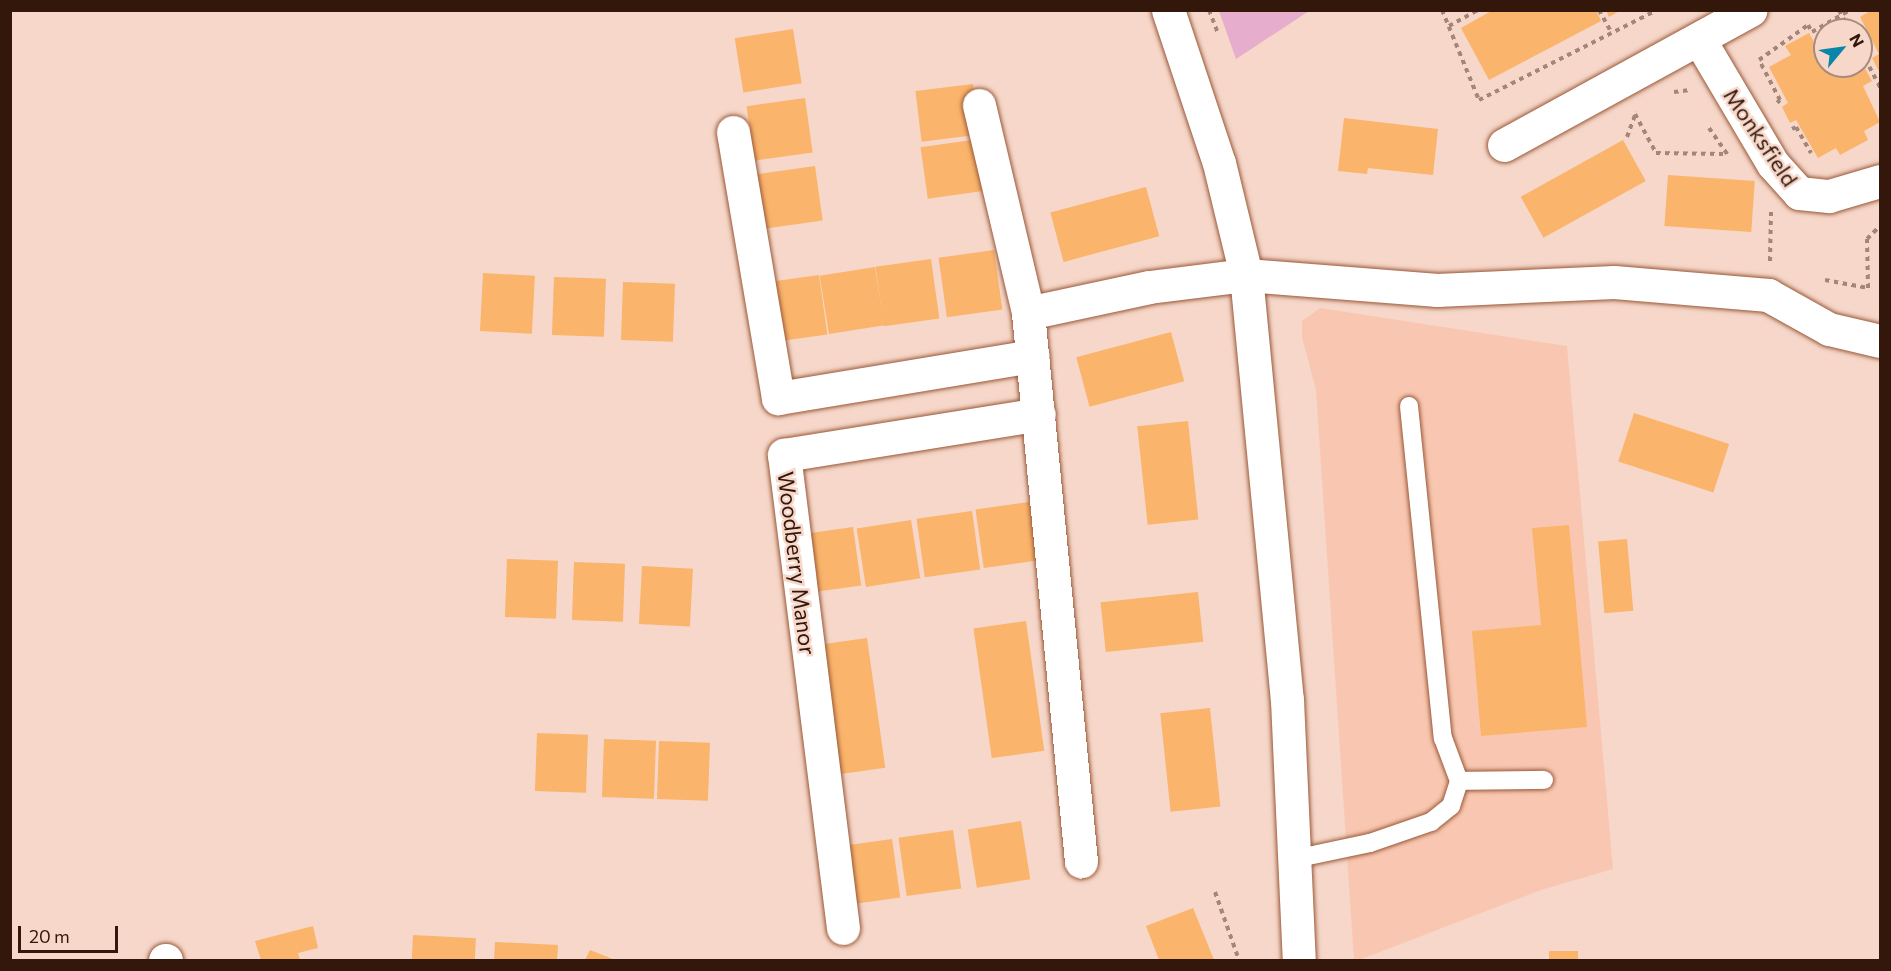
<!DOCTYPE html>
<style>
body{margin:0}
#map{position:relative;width:1891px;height:971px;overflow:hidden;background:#f6d7c9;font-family:Commissioner,sans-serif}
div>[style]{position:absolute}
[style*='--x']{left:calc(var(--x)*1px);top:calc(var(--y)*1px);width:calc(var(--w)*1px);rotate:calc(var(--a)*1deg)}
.built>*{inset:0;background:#f9c7b1}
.green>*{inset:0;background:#e7adcc}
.building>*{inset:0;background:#fab46b;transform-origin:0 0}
.path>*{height:4px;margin-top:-2px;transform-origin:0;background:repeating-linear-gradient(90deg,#a48679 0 4.5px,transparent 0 9px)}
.roads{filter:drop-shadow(0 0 2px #9a5838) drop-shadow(0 0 2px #9a5838)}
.service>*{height:18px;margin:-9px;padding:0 9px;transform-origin:9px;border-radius:9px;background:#fff}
.minor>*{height:33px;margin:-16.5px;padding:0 16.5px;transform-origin:16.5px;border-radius:16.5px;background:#fff}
.secondary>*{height:33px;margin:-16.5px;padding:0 16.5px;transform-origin:16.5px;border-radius:16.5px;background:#fff}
span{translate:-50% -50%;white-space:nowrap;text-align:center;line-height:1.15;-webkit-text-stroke:5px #f6d7c9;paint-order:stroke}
.street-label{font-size:22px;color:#33170a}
.frame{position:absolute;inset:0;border:12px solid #33170a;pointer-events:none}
.north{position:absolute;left:1813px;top:18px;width:60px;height:60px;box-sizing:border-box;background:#f6d7c9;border:2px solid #a88a7d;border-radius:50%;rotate:61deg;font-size:16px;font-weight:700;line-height:24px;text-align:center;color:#33170a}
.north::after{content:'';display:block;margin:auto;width:21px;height:27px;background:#0a86aa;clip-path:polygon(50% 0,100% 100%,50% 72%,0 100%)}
.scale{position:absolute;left:18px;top:926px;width:100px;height:27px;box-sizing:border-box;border:3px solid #33170a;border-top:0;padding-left:8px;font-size:18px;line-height:21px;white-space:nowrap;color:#33170a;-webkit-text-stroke:4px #f6d7c9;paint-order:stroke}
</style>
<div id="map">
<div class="built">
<i style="clip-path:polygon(1320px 308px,1567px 346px,1613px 869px,1541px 890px,1359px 960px,1354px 960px,1316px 390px,1302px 337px,1302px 321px)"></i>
</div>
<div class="green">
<i style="clip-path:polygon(1219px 11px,1309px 11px,1236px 59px)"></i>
</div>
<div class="building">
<i style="clip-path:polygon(1493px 10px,1596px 10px,1601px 21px,1489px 80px,1461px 28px)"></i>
<i style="clip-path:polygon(1606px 10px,1621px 10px,1609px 17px)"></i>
<i style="clip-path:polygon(1872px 10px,1880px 10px,1880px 73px,1872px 58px,1879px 54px,1860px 17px)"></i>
<i style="left:793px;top:29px;width:55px;height:59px;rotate:81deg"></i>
<i style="clip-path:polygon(1809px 33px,1814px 42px,1825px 36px,1825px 66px,1853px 69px,1861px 61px,1872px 81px,1863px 86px,1880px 122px,1864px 131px,1868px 140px,1840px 155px,1836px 148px,1818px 158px,1796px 120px,1790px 123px,1782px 107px,1788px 103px,1769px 67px,1791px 55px,1785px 46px)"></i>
<i style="left:973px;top:84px;width:51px;height:58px;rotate:83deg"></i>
<i style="left:805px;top:98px;width:55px;height:59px;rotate:82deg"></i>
<i style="clip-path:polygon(1344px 118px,1438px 129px,1433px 175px,1368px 168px,1367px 174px,1338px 171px)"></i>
<i style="left:979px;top:139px;width:52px;height:59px;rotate:82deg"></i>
<i style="left:1623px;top:140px;width:47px;height:117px;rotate:61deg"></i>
<i style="left:815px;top:166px;width:55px;height:59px;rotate:82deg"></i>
<i style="left:1668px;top:175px;width:87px;height:51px;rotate:4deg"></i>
<i style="left:1146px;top:187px;width:51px;height:99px;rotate:75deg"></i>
<i style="left:994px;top:250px;width:60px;height:56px;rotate:82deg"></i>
<i style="left:931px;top:259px;width:60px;height:56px;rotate:82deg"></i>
<i style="left:875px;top:267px;width:59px;height:56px;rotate:81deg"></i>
<i style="left:483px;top:273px;width:52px;height:58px;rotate:3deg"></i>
<i style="left:819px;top:275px;width:60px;height:56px;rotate:82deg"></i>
<i style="left:554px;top:277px;width:52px;height:58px;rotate:2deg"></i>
<i style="left:623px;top:282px;width:52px;height:58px;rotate:2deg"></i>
<i style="left:1171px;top:332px;width:51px;height:98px;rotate:75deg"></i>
<i style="left:1634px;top:413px;width:100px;height:51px;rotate:18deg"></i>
<i style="left:1188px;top:421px;width:99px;height:51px;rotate:84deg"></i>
<i style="left:1029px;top:502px;width:59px;height:54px;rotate:82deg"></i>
<i style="left:972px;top:511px;width:59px;height:56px;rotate:82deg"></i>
<i style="left:911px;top:520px;width:59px;height:55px;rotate:81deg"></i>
<i style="clip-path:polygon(1569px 525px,1587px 727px,1481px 736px,1472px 631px,1541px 625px,1532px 528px)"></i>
<i style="left:853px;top:527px;width:59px;height:55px;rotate:82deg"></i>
<i style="left:1627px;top:539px;width:72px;height:29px;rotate:85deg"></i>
<i style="left:507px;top:559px;width:51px;height:58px;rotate:2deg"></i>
<i style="left:574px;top:562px;width:51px;height:58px;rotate:2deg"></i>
<i style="left:642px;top:566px;width:51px;height:58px;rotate:3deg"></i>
<i style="left:1198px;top:592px;width:50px;height:98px;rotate:84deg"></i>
<i style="left:1026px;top:621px;width:131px;height:53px;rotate:82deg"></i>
<i style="left:867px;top:638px;width:131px;height:54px;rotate:82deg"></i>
<i style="left:1210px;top:708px;width:99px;height:50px;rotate:84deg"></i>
<i style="left:537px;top:733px;width:51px;height:58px;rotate:2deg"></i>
<i style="left:604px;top:739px;width:52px;height:58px;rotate:2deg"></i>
<i style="left:659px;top:741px;width:51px;height:58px;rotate:2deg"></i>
<i style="left:1021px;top:821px;width:59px;height:54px;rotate:81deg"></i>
<i style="left:953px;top:830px;width:59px;height:55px;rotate:82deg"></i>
<i style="left:892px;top:839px;width:59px;height:56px;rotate:82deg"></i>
<i style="clip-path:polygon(1193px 908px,1214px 960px,1159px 960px,1146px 926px)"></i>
<i style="clip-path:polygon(313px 926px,318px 948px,298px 953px,300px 960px,261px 960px,255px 941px)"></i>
<i style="left:413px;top:935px;width:63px;height:25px;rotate:3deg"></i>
<i style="clip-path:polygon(495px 942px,558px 945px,557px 960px,494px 960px)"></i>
<i style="clip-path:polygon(590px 950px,615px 960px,585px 960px)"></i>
<i style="left:1549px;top:951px;width:29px;height:9px"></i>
</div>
<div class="path">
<i style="--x:1209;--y:10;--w:25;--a:69"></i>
<i style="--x:1442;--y:10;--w:97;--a:67.7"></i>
<i style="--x:1479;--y:100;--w:199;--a:-26.8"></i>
<i style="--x:1599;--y:10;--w:26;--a:61"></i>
<i style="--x:1839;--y:10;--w:22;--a:63"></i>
<i style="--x:1449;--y:26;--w:33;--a:-29"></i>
<i style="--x:1861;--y:51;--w:41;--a:62.2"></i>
<i style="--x:1674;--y:92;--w:16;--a:-7"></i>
<i style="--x:1777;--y:103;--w:4;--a:-45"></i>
<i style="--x:1780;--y:100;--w:45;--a:-117.7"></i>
<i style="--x:1759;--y:60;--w:60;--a:-35.5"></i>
<i style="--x:1808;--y:25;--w:8;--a:60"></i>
<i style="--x:1812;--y:32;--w:44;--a:-30.1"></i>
<i style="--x:1635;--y:114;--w:44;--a:61.7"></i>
<i style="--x:1656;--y:153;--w:67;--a:0.9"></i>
<i style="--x:1709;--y:128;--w:33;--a:55"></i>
<i style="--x:1792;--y:129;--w:4;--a:-27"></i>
<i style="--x:1796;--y:127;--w:30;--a:60"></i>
<i style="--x:1627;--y:137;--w:27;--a:-70"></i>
<i style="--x:1770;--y:261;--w:49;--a:-88.8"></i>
<i style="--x:1825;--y:280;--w:44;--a:10.5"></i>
<i style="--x:1868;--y:288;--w:49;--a:-91.2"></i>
<i style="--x:1867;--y:239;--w:18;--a:-45"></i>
<i style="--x:1215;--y:892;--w:72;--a:70.6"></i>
</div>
<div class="roads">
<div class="service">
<i style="--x:1409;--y:406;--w:334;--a:84.2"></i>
<i style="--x:1443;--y:738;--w:46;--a:69.6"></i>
<i style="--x:1459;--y:781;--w:85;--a:-0.7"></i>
<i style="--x:1294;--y:859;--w:78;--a:-11.9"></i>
<i style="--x:1370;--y:843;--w:65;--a:-19"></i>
<i style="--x:1431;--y:822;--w:26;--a:-39"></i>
<i style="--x:1451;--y:806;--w:26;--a:-72"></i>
</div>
<div class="minor">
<i style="--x:1699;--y:39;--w:145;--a:59.4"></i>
<i style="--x:1773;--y:164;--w:39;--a:48"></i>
<i style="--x:1799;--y:193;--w:30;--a:6"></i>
<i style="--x:1829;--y:196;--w:53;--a:-16.4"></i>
<i style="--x:979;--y:105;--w:214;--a:76.7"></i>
<i style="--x:1028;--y:313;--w:551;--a:84.48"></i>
<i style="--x:733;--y:132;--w:270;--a:80.4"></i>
<i style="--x:778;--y:398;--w:258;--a:-9.4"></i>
<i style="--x:1504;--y:145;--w:281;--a:-28.7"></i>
<i style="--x:1028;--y:313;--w:124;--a:-12.1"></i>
<i style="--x:1149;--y:287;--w:98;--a:-7.1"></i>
<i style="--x:1246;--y:275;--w:192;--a:4.5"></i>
<i style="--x:1437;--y:290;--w:177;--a:-2.6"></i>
<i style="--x:1614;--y:282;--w:155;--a:4.8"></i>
<i style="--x:1768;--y:295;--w:70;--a:29.1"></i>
<i style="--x:1829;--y:329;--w:52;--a:13.2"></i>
<i style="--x:843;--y:928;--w:477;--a:-97.1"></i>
<i style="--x:784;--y:455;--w:258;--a:-9.1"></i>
<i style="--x:165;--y:960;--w:1;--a:0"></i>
</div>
<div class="secondary">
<i style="--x:1168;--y:10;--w:161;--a:71.6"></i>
<i style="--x:1219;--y:163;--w:115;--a:76.4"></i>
<i style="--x:1246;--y:275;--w:427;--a:84.5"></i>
<i style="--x:1287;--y:700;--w:260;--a:87.4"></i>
</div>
</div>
<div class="street-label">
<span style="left:1761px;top:137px;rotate:56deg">Monksfield</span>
<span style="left:797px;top:563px;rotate:83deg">Woodberry Manor</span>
</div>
<div class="frame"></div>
<div class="north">N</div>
<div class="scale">20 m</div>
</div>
